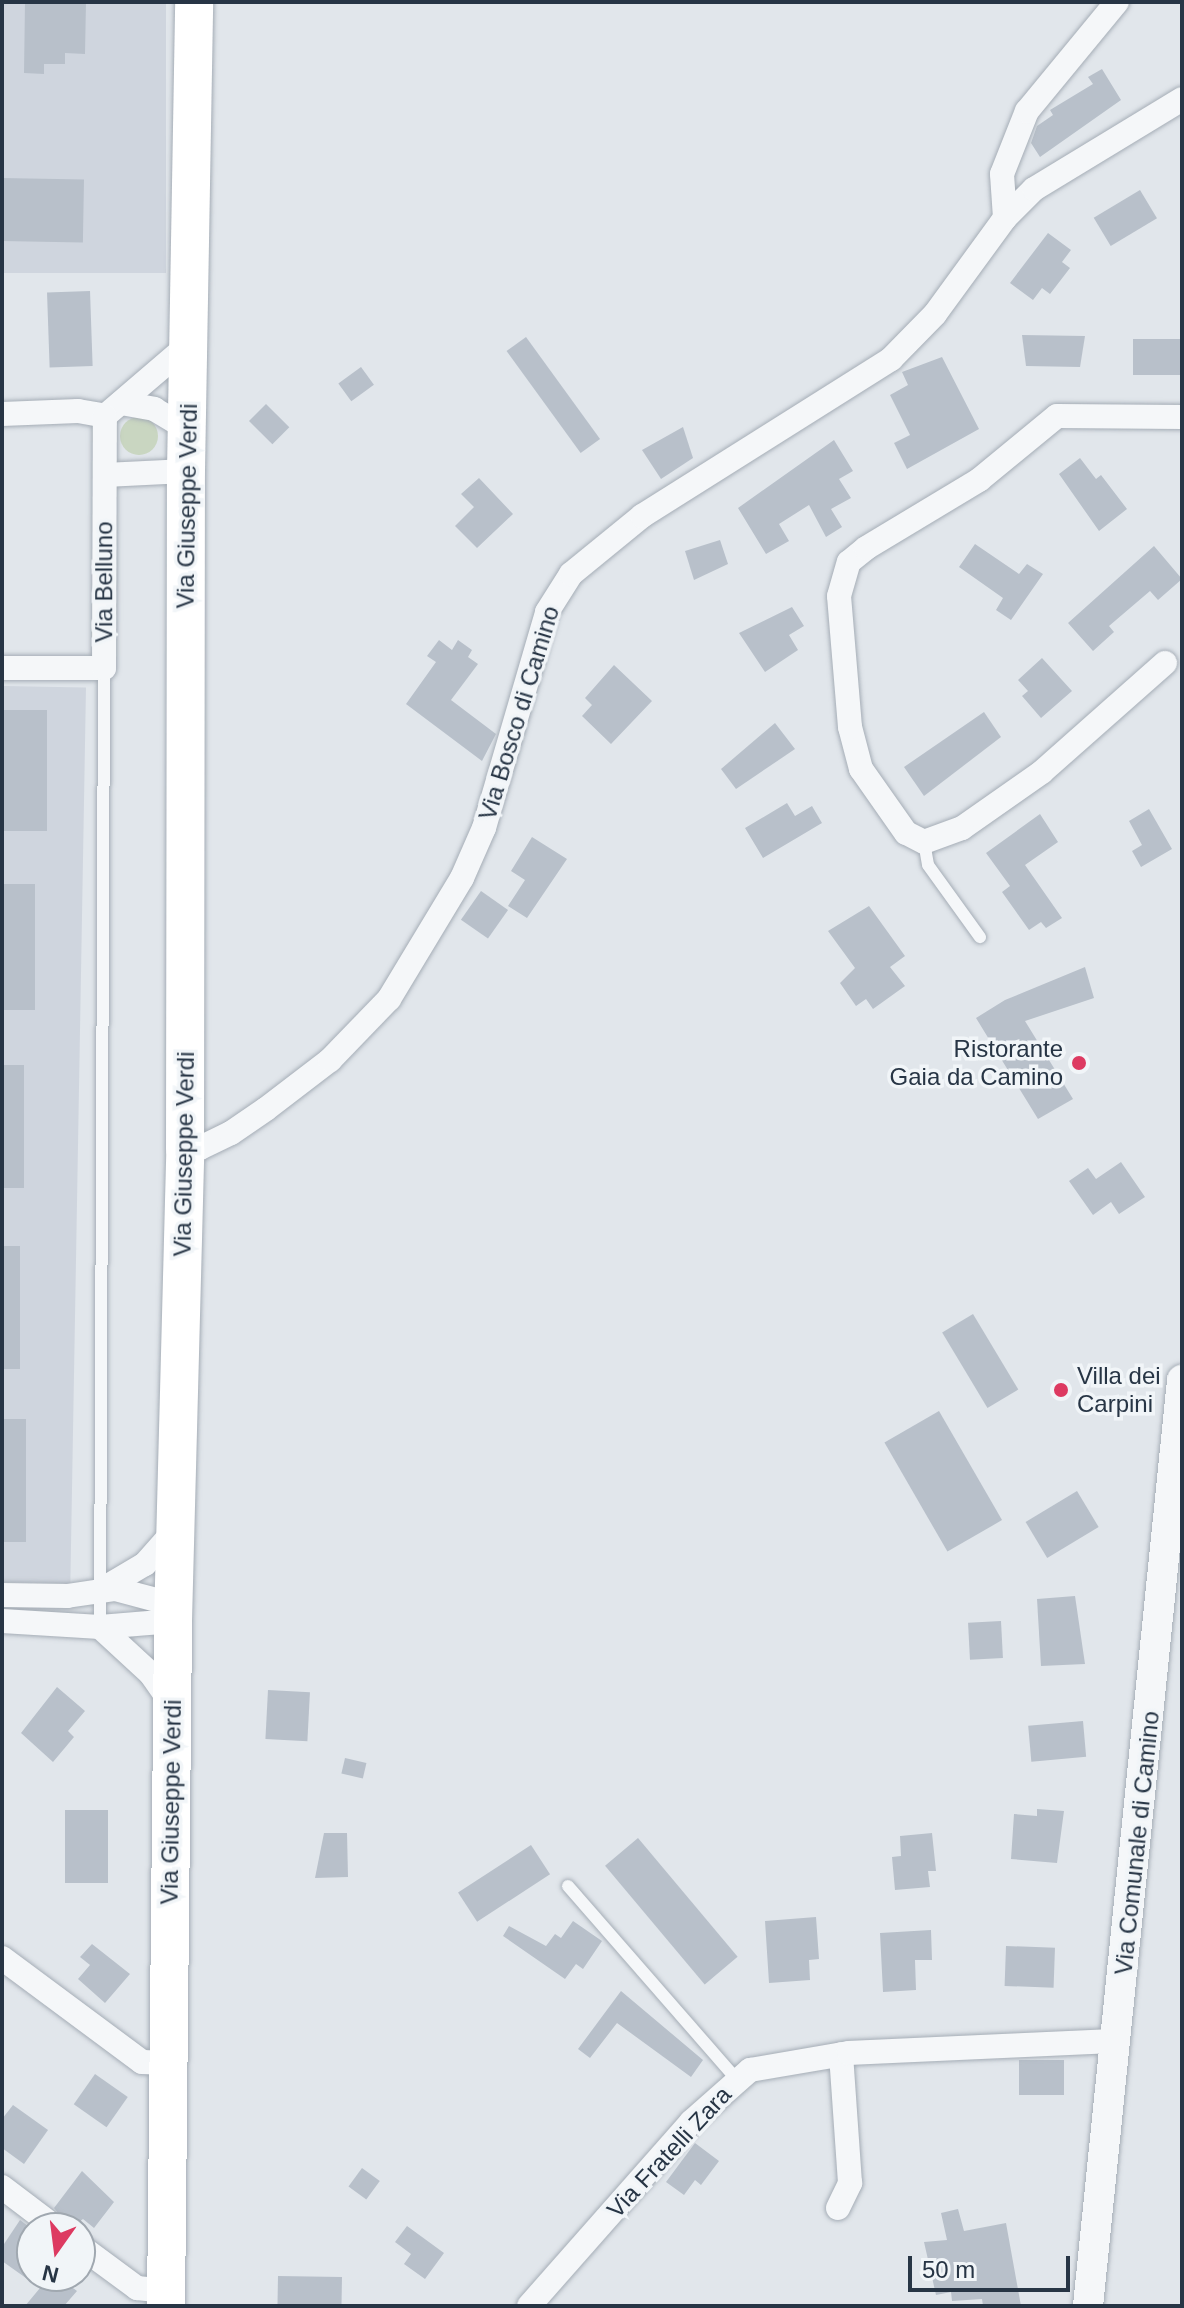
<!DOCTYPE html>
<style>
body{margin:0}
#map{position:relative;width:1184px;height:2308px;overflow:hidden;background:#e1e6eb;font-family:Arial,sans-serif}
div>[style]{position:absolute}
[style*='--x']{left:calc(var(--x)*1px);top:calc(var(--y)*1px);width:calc(var(--w)*1px);rotate:calc(var(--a)*1deg)}
.built>*{inset:0;background:#cfd5de;transform-origin:0 0}
.green>*{inset:0;background:#c9d6c1}
.round{border-radius:50%}
.building>*{inset:0;background:#b8c0ca;transform-origin:0 0}
.roads{filter:drop-shadow(0 0 2px #a5adb6) drop-shadow(0 0 2px #a5adb6)}
.service>*{height:12px;margin:-6px;padding:0 6px;transform-origin:6px;border-radius:6px;background:#f5f7f9}
.minor>*{height:24px;margin:-12px;padding:0 12px;transform-origin:12px;border-radius:12px;background:#f5f7f9}
.tertiary>*{height:30px;margin:-15px;padding:0 15px;transform-origin:15px;border-radius:15px;background:#f5f7f9}
.primary>*{height:38px;margin:-19px;padding:0 19px;transform-origin:19px;border-radius:19px;background:#fff}
.dots>*{width:22px;height:22px;translate:-50% -50%;box-sizing:border-box;border:4px solid #f1f5f8;border-radius:50%}
span{translate:-50% -50%;white-space:nowrap;text-align:center;line-height:1.15;-webkit-text-stroke:7px #f1f5f8;paint-order:stroke}
.street-label{font-size:24px;color:#273545}
.poi-label{font-size:24px;color:#273545}
.right{translate:-100% -50%;text-align:right}
.left{translate:0 -50%;text-align:left}
.frame{position:absolute;inset:0;border:4px solid #273545;pointer-events:none}
.north{position:absolute;left:16px;top:2212px;width:80px;height:80px;box-sizing:border-box;background:#f1f5f8;border:2px solid #a0a8b0;border-radius:50%;rotate:194deg;font-size:22px;font-weight:700;line-height:32px;text-align:center;color:#273545}
.north::after{content:'';display:block;margin:auto;width:28px;height:36px;background:#dd3a61;clip-path:polygon(50% 0,100% 100%,50% 72%,0 100%)}
.scale{position:absolute;left:908px;top:2256px;width:162px;height:36px;box-sizing:border-box;border:4px solid #273545;border-top:0;padding-left:10px;font-size:24px;line-height:28px;white-space:nowrap;color:#273545;-webkit-text-stroke:6px #f1f5f8;paint-order:stroke}
</style>
<div id="map">
<div class="built">
<i style="left:2px;top:2px;width:164px;height:271px"></i>
<i style="left:2px;top:686px;width:84px;height:896px;rotate:1deg"></i>
</div>
<div class="green">
<i class="round" style="left:120px;top:417px;width:38px;height:38px"></i>
</div>
<div class="building">
<i style="clip-path:polygon(25px 2px,86px 2px,85px 54px,65px 53px,65px 64px,44px 64px,44px 74px,24px 73px)"></i>
<i style="clip-path:polygon(1102px 69px,1121px 100px,1040px 157px,1031px 143px,1037px 126px,1053px 115px,1050px 110px,1093px 84px,1088px 77px)"></i>
<i style="left:2px;top:178px;width:82px;height:63px;rotate:1deg"></i>
<i style="left:1140px;top:190px;width:33px;height:54px;rotate:59deg"></i>
<i style="clip-path:polygon(1048px 233px,1071px 250px,1062px 262px,1070px 268px,1050px 294px,1042px 288px,1033px 300px,1010px 283px)"></i>
<i style="left:90px;top:291px;width:75px;height:43px;rotate:88deg"></i>
<i style="clip-path:polygon(1022px 335px,1085px 336px,1080px 367px,1026px 366px)"></i>
<i style="left:526px;top:337px;width:126px;height:24px;rotate:54deg"></i>
<i style="left:1133px;top:339px;width:49px;height:36px"></i>
<i style="clip-path:polygon(942px 357px,979px 429px,907px 469px,894px 443px,910px 435px,890px 395px,908px 385px,902px 372px)"></i>
<i style="left:361px;top:367px;width:22px;height:28px;rotate:54deg"></i>
<i style="left:266px;top:404px;width:33px;height:24px;rotate:45deg"></i>
<i style="clip-path:polygon(683px 427px,693px 458px,661px 479px,642px 450px)"></i>
<i style="clip-path:polygon(834px 440px,853px 471px,839px 479px,851px 498px,831px 509px,842px 527px,826px 537px,809px 505px,779px 524px,789px 541px,766px 554px,738px 508px)"></i>
<i style="clip-path:polygon(1080px 458px,1096px 479px,1101px 475px,1127px 509px,1099px 531px,1059px 474px)"></i>
<i style="clip-path:polygon(479px 478px,513px 514px,477px 548px,455px 526px,474px 507px,461px 494px)"></i>
<i style="clip-path:polygon(720px 540px,728px 564px,694px 580px,685px 551px)"></i>
<i style="clip-path:polygon(975px 544px,1019px 574px,1027px 564px,1043px 574px,1011px 620px,996px 610px,1003px 598px,959px 567px)"></i>
<i style="clip-path:polygon(1154px 546px,1182px 579px,1158px 600px,1150px 591px,1109px 626px,1114px 632px,1093px 651px,1068px 623px)"></i>
<i style="clip-path:polygon(792px 607px,804px 626px,789px 635px,798px 650px,765px 672px,739px 633px)"></i>
<i style="clip-path:polygon(439px 640px,452px 650px,458px 640px,472px 650px,468px 657px,478px 664px,451px 700px,496px 734px,482px 761px,406px 704px,436px 662px,427px 656px)"></i>
<i style="clip-path:polygon(1042px 658px,1072px 691px,1041px 718px,1022px 696px,1028px 691px,1018px 680px)"></i>
<i style="clip-path:polygon(614px 665px,652px 701px,611px 744px,582px 716px,592px 705px,585px 698px)"></i>
<i style="left:2px;top:710px;width:45px;height:121px"></i>
<i style="clip-path:polygon(984px 712px,1001px 737px,924px 796px,904px 767px)"></i>
<i style="clip-path:polygon(775px 723px,795px 749px,736px 789px,721px 769px)"></i>
<i style="clip-path:polygon(787px 803px,795px 816px,812px 806px,822px 823px,763px 858px,745px 828px)"></i>
<i style="clip-path:polygon(1149px 809px,1172px 849px,1141px 867px,1132px 851px,1142px 845px,1129px 821px)"></i>
<i style="clip-path:polygon(1040px 814px,1058px 842px,1025px 865px,1062px 918px,1046px 928px,1041px 922px,1029px 930px,1002px 892px,1010px 886px,986px 853px)"></i>
<i style="clip-path:polygon(532px 837px,567px 859px,527px 918px,508px 906px,525px 880px,511px 871px)"></i>
<i style="left:2px;top:884px;width:33px;height:126px"></i>
<i style="left:481px;top:891px;width:33px;height:35px;rotate:35deg"></i>
<i style="clip-path:polygon(869px 906px,905px 956px,890px 967px,905px 986px,873px 1009px,866px 999px,856px 1006px,840px 983px,855px 968px,828px 931px)"></i>
<i style="clip-path:polygon(1085px 967px,1094px 998px,1025px 1021px,1073px 1099px,1038px 1119px,976px 1018px,1005px 1000px)"></i>
<i style="left:2px;top:1065px;width:22px;height:123px"></i>
<i style="clip-path:polygon(1121px 1162px,1145px 1197px,1119px 1214px,1111px 1202px,1093px 1215px,1069px 1181px,1088px 1168px,1096px 1179px)"></i>
<i style="left:2px;top:1246px;width:18px;height:123px"></i>
<i style="left:973px;top:1314px;width:88px;height:36px;rotate:59deg"></i>
<i style="left:939px;top:1411px;width:126px;height:63px;rotate:60deg"></i>
<i style="left:2px;top:1419px;width:24px;height:123px"></i>
<i style="left:1077px;top:1491px;width:42px;height:60px;rotate:59deg"></i>
<i style="clip-path:polygon(1075px 1596px,1085px 1664px,1041px 1666px,1037px 1599px)"></i>
<i style="left:1001px;top:1621px;width:37px;height:33px;rotate:87deg"></i>
<i style="clip-path:polygon(57px 1687px,85px 1711px,68px 1731px,74px 1737px,53px 1762px,21px 1733px)"></i>
<i style="left:268px;top:1690px;width:42px;height:49px;rotate:3deg"></i>
<i style="left:1083px;top:1721px;width:36px;height:55px;rotate:85deg"></i>
<i style="left:345px;top:1758px;width:22px;height:16px;rotate:13deg"></i>
<i style="clip-path:polygon(1037px 1809px,1064px 1811px,1057px 1863px,1011px 1859px,1014px 1814px,1037px 1816px)"></i>
<i style="left:65px;top:1810px;width:43px;height:73px"></i>
<i style="clip-path:polygon(324px 1833px,347px 1833px,348px 1877px,315px 1878px)"></i>
<i style="clip-path:polygon(932px 1833px,936px 1871px,928px 1871px,930px 1887px,895px 1890px,892px 1857px,901px 1856px,900px 1836px)"></i>
<i style="left:638px;top:1838px;width:155px;height:43px;rotate:50deg"></i>
<i style="left:531px;top:1845px;width:35px;height:87px;rotate:57deg"></i>
<i style="clip-path:polygon(816px 1917px,819px 1959px,809px 1960px,810px 1980px,769px 1983px,765px 1921px)"></i>
<i style="clip-path:polygon(573px 1921px,602px 1941px,583px 1969px,576px 1964px,565px 1979px,503px 1936px,509px 1926px,546px 1946px,555px 1934px,561px 1938px)"></i>
<i style="clip-path:polygon(931px 1930px,932px 1960px,915px 1960px,916px 1990px,883px 1992px,880px 1933px)"></i>
<i style="clip-path:polygon(92px 1944px,130px 1974px,105px 2003px,78px 1979px,90px 1965px,80px 1957px)"></i>
<i style="left:1006px;top:1946px;width:49px;height:40px;rotate:2deg"></i>
<i style="clip-path:polygon(621px 1991px,703px 2060px,691px 2077px,617px 2023px,590px 2058px,578px 2049px)"></i>
<i style="left:1019px;top:2060px;width:45px;height:35px"></i>
<i style="left:95px;top:2074px;width:40px;height:37px;rotate:35deg"></i>
<i style="clip-path:polygon(13px 2105px,48px 2130px,24px 2164px,2px 2148px,2px 2119px)"></i>
<i style="clip-path:polygon(695px 2143px,719px 2161px,701px 2185px,695px 2180px,684px 2195px,666px 2182px)"></i>
<i style="left:362px;top:2168px;width:22px;height:23px;rotate:36deg"></i>
<i style="clip-path:polygon(82px 2171px,114px 2202px,94px 2228px,83px 2219px,71px 2228px,54px 2208px)"></i>
<i style="clip-path:polygon(958px 2209px,964px 2231px,1006px 2223px,1021px 2306px,983px 2306px,982px 2299px,952px 2301px,951px 2292px,936px 2295px,924px 2242px,947px 2240px,941px 2213px)"></i>
<i style="clip-path:polygon(20px 2220px,32px 2229px,32px 2276px,57px 2276px,77px 2291px,64px 2306px,25px 2306px,40px 2288px,2px 2261px,2px 2247px)"></i>
<i style="clip-path:polygon(407px 2226px,444px 2253px,425px 2279px,404px 2264px,411px 2254px,395px 2242px)"></i>
<i style="left:278px;top:2276px;width:64px;height:30px;rotate:1deg"></i>
</div>
<div class="roads">
<div class="service">
<i style="--x:924;--y:842;--w:23;--a:80"></i>
<i style="--x:928;--y:865;--w:89;--a:54.2"></i>
<i style="--x:100;--y:1627;--w:959;--a:-89.76"></i>
<i style="--x:568;--y:1886;--w:259;--a:48.9"></i>
</div>
<div class="minor">
<i style="--x:1005;--y:218;--w:44;--a:-93.9"></i>
<i style="--x:1002;--y:174;--w:68;--a:-68.4"></i>
<i style="--x:1027;--y:111;--w:141;--a:-50.5"></i>
<i style="--x:121;--y:403;--w:34;--a:10"></i>
<i style="--x:154;--y:409;--w:39;--a:31"></i>
<i style="--x:2;--y:414;--w:76;--a:-2.3"></i>
<i style="--x:78;--y:411;--w:27;--a:10"></i>
<i style="--x:105;--y:416;--w:111;--a:-40.6"></i>
<i style="--x:105;--y:475;--w:81;--a:-2.8"></i>
<i style="--x:1165;--y:663;--w:164;--a:138.5"></i>
<i style="--x:1042;--y:772;--w:98;--a:145"></i>
<i style="--x:962;--y:828;--w:40;--a:159.8"></i>
<i style="--x:924;--y:842;--w:20;--a:-153"></i>
<i style="--x:906;--y:833;--w:78;--a:-125.1"></i>
<i style="--x:861;--y:769;--w:43;--a:-104.7"></i>
<i style="--x:850;--y:727;--w:131;--a:-94.8"></i>
<i style="--x:839;--y:596;--w:35;--a:-74"></i>
<i style="--x:849;--y:562;--w:22;--a:-39"></i>
<i style="--x:866;--y:548;--w:132;--a:-31"></i>
<i style="--x:979;--y:480;--w:101;--a:-39.4"></i>
<i style="--x:1057;--y:416;--w:125;--a:0.5"></i>
<i style="--x:2;--y:668;--w:102;--a:0"></i>
<i style="--x:104;--y:668;--w:252;--a:-89.8"></i>
<i style="--x:185;--y:1149;--w:15;--a:-4"></i>
<i style="--x:200;--y:1148;--w:34;--a:-26"></i>
<i style="--x:231;--y:1133;--w:42;--a:-34.4"></i>
<i style="--x:266;--y:1109;--w:81;--a:-37.4"></i>
<i style="--x:330;--y:1060;--w:85;--a:-46"></i>
<i style="--x:389;--y:999;--w:141;--a:-58.9"></i>
<i style="--x:462;--y:878;--w:55;--a:-66.3"></i>
<i style="--x:484;--y:828;--w:225;--a:-73.7"></i>
<i style="--x:547;--y:612;--w:45;--a:-57.7"></i>
<i style="--x:571;--y:574;--w:92;--a:-39.2"></i>
<i style="--x:642;--y:516;--w:294;--a:-32.2"></i>
<i style="--x:891;--y:359;--w:63;--a:-45.6"></i>
<i style="--x:935;--y:314;--w:119;--a:-53.9"></i>
<i style="--x:1005;--y:218;--w:41;--a:-45"></i>
<i style="--x:1034;--y:189;--w:173;--a:-31.3"></i>
<i style="--x:101;--y:1590;--w:51;--a:-30.6"></i>
<i style="--x:145;--y:1564;--w:47;--a:-48.5"></i>
<i style="--x:2;--y:1595;--w:65;--a:0.9"></i>
<i style="--x:67;--y:1596;--w:49;--a:-8.3"></i>
<i style="--x:115;--y:1589;--w:62;--a:14.9"></i>
<i style="--x:2;--y:1621;--w:98;--a:3.5"></i>
<i style="--x:100;--y:1627;--w:73;--a:-4.7"></i>
<i style="--x:100;--y:1627;--w:69;--a:42.7"></i>
<i style="--x:151;--y:1674;--w:37;--a:55"></i>
<i style="--x:2;--y:1958;--w:174;--a:36.6"></i>
<i style="--x:142;--y:2062;--w:27;--a:2"></i>
<i style="--x:2;--y:2187;--w:68;--a:37.2"></i>
<i style="--x:838;--y:2208;--w:28;--a:-64"></i>
<i style="--x:850;--y:2183;--w:129;--a:-94"></i>
<i style="--x:80;--y:2246;--w:71;--a:36.4"></i>
<i style="--x:137;--y:2288;--w:29;--a:6"></i>
<i style="--x:529;--y:2306;--w:245;--a:-48.6"></i>
<i style="--x:691;--y:2122;--w:79;--a:-41.4"></i>
<i style="--x:750;--y:2070;--w:100;--a:-9.7"></i>
<i style="--x:849;--y:2053;--w:269;--a:-2.6"></i>
</div>
<div class="tertiary">
<i style="--x:1088;--y:2306;--w:931;--a:-84.2"></i>
</div>
<div class="primary">
<i style="--x:166;--y:2306;--w:685;--a:-89.41"></i>
<i style="--x:173;--y:1621;--w:472;--a:-88.5"></i>
<i style="--x:185;--y:1149;--w:678;--a:-89.92"></i>
<i style="--x:186;--y:471;--w:469;--a:-89"></i>
</div>
</div>
<div class="dots">
<i style="left:1079px;top:1063px;background:#dd3a61"></i>
<i style="left:1061px;top:1390px;background:#dd3a61"></i>
</div>
<div class="street-label">
<span style="left:187px;top:506px;rotate:-89deg">Via Giuseppe Verdi</span>
<span style="left:104px;top:582px;rotate:-90deg">Via Belluno</span>
<span style="left:519px;top:713px;rotate:-73deg">Via Bosco di Camino</span>
<span style="left:184px;top:1154px;rotate:-89deg">Via Giuseppe Verdi</span>
<span style="left:171px;top:1802px;rotate:-89deg">Via Giuseppe Verdi</span>
<span style="left:1137px;top:1843px;rotate:-84deg">Via Comunale di Camino</span>
<span style="left:669px;top:2152px;rotate:-47deg">Via Fratelli Zara</span>
</div>
<div class="poi-label">
<span class="right" style="left:1063px;top:1063px">Ristorante<br>Gaia da Camino</span>
<span class="left" style="left:1077px;top:1390px">Villa dei<br>Carpini</span>
</div>
<div class="frame"></div>
<div class="north">N</div>
<div class="scale">50 m</div>
</div>
